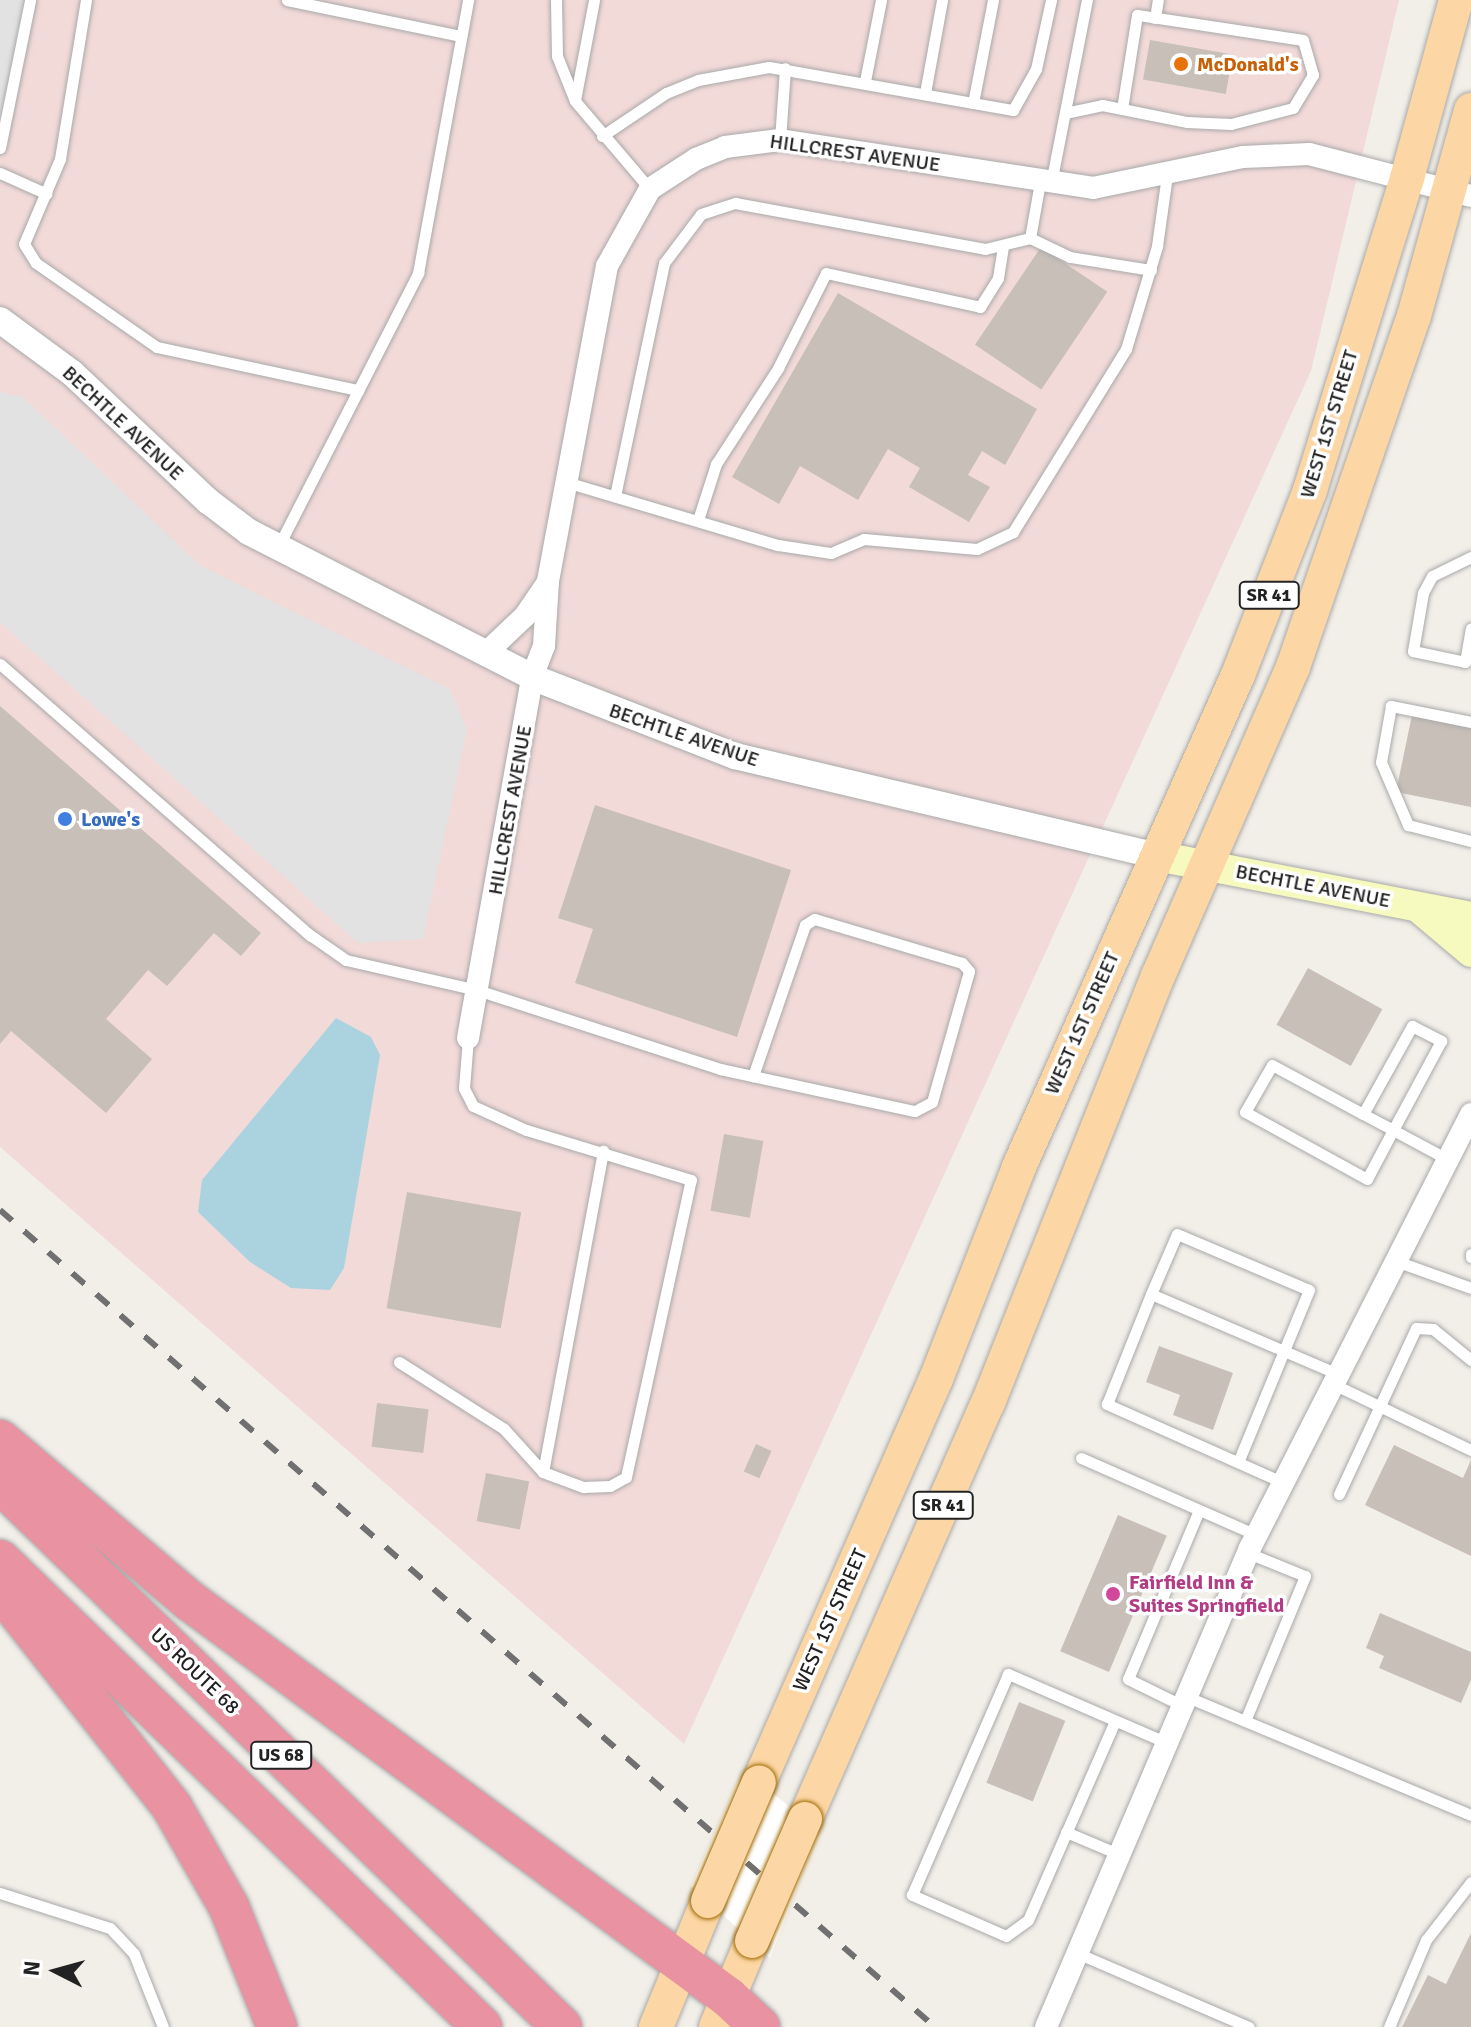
<!DOCTYPE html>
<style>
body{margin:0}
#map{position:relative;width:1471px;height:2027px;overflow:hidden;background:#f2efe9;font-family:Signika,sans-serif}
div>[style]{position:absolute}
[style*='--x']{left:calc(var(--x)*1px);top:calc(var(--y)*1px);width:calc(var(--w)*1px);rotate:calc(var(--a)*1deg)}
.commercial>*{inset:0;background:#f2dad9}
.parking>*{inset:0;background:#e2e2e2}
.water>*{inset:0;background:#aad3df}
.pier>*{inset:0;background:#fff}
.building>*{inset:0;background:#c7bfb8;transform-origin:0 0}
.roads{filter:drop-shadow(0 0 2px #a9a9a9) drop-shadow(0 0 2px #a9a9a9)}
.service>*{height:11px;margin:-5.5px;padding:0 5.5px;transform-origin:5.5px;border-radius:5.5px;background:#fff}
.minor>*{height:22px;margin:-11px;padding:0 11px;transform-origin:11px;border-radius:11px;background:#fff}
.tertiary>*{height:26px;margin:-13px;padding:0 13px;transform-origin:13px;border-radius:13px;background:#fff}
.secondary>*{height:30px;margin:-15px;padding:0 15px;transform-origin:15px;border-radius:15px;background:#f7fabf}
.primary>*{height:34px;margin:-17px;padding:0 17px;transform-origin:17px;border-radius:17px;background:#fcd6a4}
.motorway>*{height:40px;margin:-20px;padding:0 20px;transform-origin:20px;border-radius:20px;background:#e892a2}
.rail>*{height:6px;margin-top:-3px;transform-origin:0;background:repeating-linear-gradient(90deg,#707070 0 16px,transparent 0 32px)}
.bridges{filter:drop-shadow(0 0 2px #a06b00) drop-shadow(0 0 2px #a06b00)}
.primary-bridge>*{height:34px;margin:-17px;padding:0 17px;transform-origin:17px;border-radius:17px;background:#fcd6a4}
.dots>*{width:22px;height:22px;translate:-50% -50%;box-sizing:border-box;border:4px solid #fff;border-radius:50%}
span{translate:-50% -50%;white-space:nowrap;text-align:center;line-height:1.15;-webkit-text-stroke:7px #fff;paint-order:stroke}
.shield-label span{padding:2px 6px;background:#fff;border:2px solid;border-radius:6px;-webkit-text-stroke-width:0}
.shield-label{font-size:18px;color:#222;font-weight:700}
.food-label{font-size:20px;color:#c56008;font-weight:700}
.left{translate:0 -50%;text-align:left}
.street-label{font-size:20px;color:#222}
.shop-label{font-size:20px;color:#366cbe;font-weight:700}
.hotel-label{font-size:20px;color:#b23c85;font-weight:700}
.north{position:absolute;left:16px;top:1931px;width:80px;height:80px;-webkit-text-stroke:6px #fff;paint-order:stroke;rotate:276deg;font-size:22px;font-weight:700;line-height:32px;text-align:center;color:#222}
.north::after{content:'';display:block;margin:auto;width:28px;height:36px;background:#222;clip-path:polygon(50% 0,100% 100%,50% 72%,0 100%)}
</style>
<div id="map">
<div class="commercial">
<i style="clip-path:polygon(0 0,1399px 0,1311px 371px,684px 1744px,0 1147px)"></i>
</div>
<div class="parking">
<i style="clip-path:polygon(0 0,30px 0,0 148px)"></i>
<i style="clip-path:polygon(0 392px,23px 397px,201px 566px,450px 689px,467px 729px,423px 939px,358px 943px,0 622px)"></i>
</div>
<div class="water">
<i style="clip-path:polygon(336px 1018px,371px 1037px,380px 1055px,344px 1268px,330px 1290px,291px 1288px,250px 1262px,198px 1212px,202px 1180px)"></i>
</div>
<div class="pier">
<i style="clip-path:polygon(743px 1769px,819px 1831px,770px 1958px,691px 1886px)"></i>
</div>
<div class="building">
<i style="left:1150px;top:40px;width:84px;height:40px;rotate:10deg"></i>
<i style="left:1041px;top:247px;width:80px;height:118px;rotate:34deg"></i>
<i style="clip-path:polygon(838px 293px,1037px 409px,1005px 465px,982px 451px,968px 475px,990px 487px,969px 522px,909px 487px,920px 468px,888px 449px,858px 500px,800px 466px,779px 504px,732px 477px)"></i>
<i style="clip-path:polygon(0 706px,261px 933px,241px 956px,214px 933px,167px 986px,148px 970px,106px 1019px,152px 1059px,106px 1113px,11px 1031px,0 1044px)"></i>
<i style="clip-path:polygon(1412px 715px,1471px 727px,1471px 807px,1396px 792px)"></i>
<i style="clip-path:polygon(595px 805px,791px 870px,737px 1037px,575px 983px,593px 929px,558px 918px)"></i>
<i style="left:1308px;top:968px;width:85px;height:65px;rotate:29deg"></i>
<i style="left:724px;top:1134px;width:40px;height:78px;rotate:10deg"></i>
<i style="left:407px;top:1192px;width:116px;height:118px;rotate:10deg"></i>
<i style="clip-path:polygon(1159px 1346px,1233px 1373px,1213px 1430px,1173px 1415px,1180px 1395px,1146px 1382px)"></i>
<i style="left:377px;top:1403px;width:52px;height:44px;rotate:7deg"></i>
<i style="left:756px;top:1444px;width:17px;height:30px;rotate:24deg"></i>
<i style="clip-path:polygon(1394px 1445px,1463px 1478px,1471px 1460px,1471px 1556px,1365px 1505px)"></i>
<i style="left:486px;top:1473px;width:44px;height:49px;rotate:11deg"></i>
<i style="left:1118px;top:1515px;width:53px;height:148px;rotate:23deg"></i>
<i style="clip-path:polygon(1380px 1613px,1471px 1652px,1471px 1680px,1461px 1703px,1379px 1668px,1384px 1656px,1366px 1648px)"></i>
<i style="left:1019px;top:1702px;width:50px;height:87px;rotate:22deg"></i>
<i style="clip-path:polygon(1471px 1933px,1471px 2027px,1402px 2027px,1428px 1975px,1446px 1984px)"></i>
</div>
<div class="roads">
<div class="service">
<i style="--x:86;--y:0;--w:161;--a:99.3"></i>
<i style="--x:60;--y:159;--w:92;--a:113"></i>
<i style="--x:24;--y:244;--w:22;--a:58"></i>
<i style="--x:36;--y:263;--w:147;--a:34.8"></i>
<i style="--x:157;--y:347;--w:206;--a:12.1"></i>
<i style="--x:287;--y:0;--w:178;--a:11.7"></i>
<i style="--x:556;--y:0;--w:56;--a:89"></i>
<i style="--x:557;--y:56;--w:48;--a:68.2"></i>
<i style="--x:575;--y:101;--w:116;--a:49.6"></i>
<i style="--x:1155;--y:18;--w:18;--a:-81"></i>
<i style="--x:865;--y:81;--w:83;--a:-78.8"></i>
<i style="--x:925;--y:93;--w:95;--a:-79.6"></i>
<i style="--x:575;--y:100;--w:102;--a:-79.2"></i>
<i style="--x:973;--y:103;--w:105;--a:-79"></i>
<i style="--x:1065;--y:113;--w:38;--a:-12"></i>
<i style="--x:1102;--y:105;--w:87;--a:11.3"></i>
<i style="--x:1187;--y:122;--w:44;--a:2.6"></i>
<i style="--x:1231;--y:124;--w:64;--a:-14.5"></i>
<i style="--x:1293;--y:108;--w:39;--a:-59"></i>
<i style="--x:1313;--y:75;--w:36;--a:-106"></i>
<i style="--x:1303;--y:40;--w:168;--a:-171.4"></i>
<i style="--x:1137;--y:15;--w:95;--a:99.1"></i>
<i style="--x:602;--y:136;--w:77;--a:-33.9"></i>
<i style="--x:666;--y:93;--w:35;--a:-22"></i>
<i style="--x:698;--y:80;--w:72;--a:-10.4"></i>
<i style="--x:769;--y:67;--w:248;--a:10"></i>
<i style="--x:1013;--y:110;--w:47;--a:-60.7"></i>
<i style="--x:1036;--y:69;--w:71;--a:-77.7"></i>
<i style="--x:780;--y:140;--w:72;--a:-86"></i>
<i style="--x:0;--y:148;--w:151;--a:-78.5"></i>
<i style="--x:0;--y:173;--w:51;--a:24.1"></i>
<i style="--x:1040;--y:182;--w:57;--a:100.1"></i>
<i style="--x:1030;--y:238;--w:44;--a:25.4"></i>
<i style="--x:1070;--y:257;--w:82;--a:9.1"></i>
<i style="--x:1051;--y:183;--w:187;--a:-78.9"></i>
<i style="--x:566;--y:482;--w:221;--a:16.6"></i>
<i style="--x:778;--y:545;--w:54;--a:8.6"></i>
<i style="--x:831;--y:553;--w:36;--a:-23"></i>
<i style="--x:864;--y:539;--w:113;--a:5.1"></i>
<i style="--x:977;--y:549;--w:40;--a:-25"></i>
<i style="--x:1013;--y:532;--w:215;--a:-58.3"></i>
<i style="--x:1126;--y:349;--w:108;--a:-73.2"></i>
<i style="--x:1157;--y:246;--w:72;--a:-82"></i>
<i style="--x:615;--y:496;--w:238;--a:-78.1"></i>
<i style="--x:664;--y:263;--w:61;--a:-52.9"></i>
<i style="--x:701;--y:214;--w:36;--a:-18"></i>
<i style="--x:735;--y:203;--w:254;--a:10.4"></i>
<i style="--x:985;--y:249;--w:46;--a:-13.7"></i>
<i style="--x:698;--y:520;--w:59;--a:-72.2"></i>
<i style="--x:716;--y:464;--w:114;--a:-57.1"></i>
<i style="--x:778;--y:368;--w:106;--a:-63.2"></i>
<i style="--x:826;--y:273;--w:158;--a:12.4"></i>
<i style="--x:980;--y:307;--w:34;--a:-58"></i>
<i style="--x:998;--y:278;--w:33;--a:-81"></i>
<i style="--x:278;--y:547;--w:308;--a:-62.9"></i>
<i style="--x:418;--y:273;--w:278;--a:-79.6"></i>
<i style="--x:1471;--y:557;--w:43;--a:154"></i>
<i style="--x:1432;--y:576;--w:19;--a:118"></i>
<i style="--x:1423;--y:593;--w:59;--a:99.8"></i>
<i style="--x:1413;--y:651;--w:53;--a:11.9"></i>
<i style="--x:1465;--y:662;--w:34;--a:-80"></i>
<i style="--x:0;--y:664;--w:412;--a:41.2"></i>
<i style="--x:310;--y:935;--w:44;--a:34.8"></i>
<i style="--x:346;--y:960;--w:134;--a:12.9"></i>
<i style="--x:477;--y:990;--w:256;--a:18"></i>
<i style="--x:720;--y:1069;--w:199;--a:12.2"></i>
<i style="--x:915;--y:1111;--w:19;--a:-28"></i>
<i style="--x:932;--y:1102;--w:136;--a:-74.2"></i>
<i style="--x:969;--y:971;--w:11;--a:-131"></i>
<i style="--x:962;--y:963;--w:154;--a:-163.4"></i>
<i style="--x:814;--y:919;--w:11;--a:146"></i>
<i style="--x:805;--y:925;--w:160;--a:109"></i>
<i style="--x:1471;--y:722;--w:82;--a:-168.7"></i>
<i style="--x:1391;--y:706;--w:57;--a:100.1"></i>
<i style="--x:1381;--y:762;--w:69;--a:66.8"></i>
<i style="--x:1408;--y:825;--w:65;--a:14.3"></i>
<i style="--x:1363;--y:1114;--w:101;--a:-60.9"></i>
<i style="--x:1412;--y:1026;--w:33;--a:27"></i>
<i style="--x:1441;--y:1041;--w:101;--a:118.3"></i>
<i style="--x:1393;--y:1130;--w:55;--a:118"></i>
<i style="--x:1367;--y:1179;--w:139;--a:-151.2"></i>
<i style="--x:1245;--y:1112;--w:54;--a:-60.1"></i>
<i style="--x:1272;--y:1065;--w:103;--a:28.3"></i>
<i style="--x:1363;--y:1114;--w:34;--a:28"></i>
<i style="--x:1393;--y:1130;--w:61;--a:28.2"></i>
<i style="--x:1471;--y:1254;--w:3;--a:90"></i>
<i style="--x:1393;--y:1260;--w:83;--a:19.7"></i>
<i style="--x:1151;--y:1294;--w:65;--a:-66.6"></i>
<i style="--x:1177;--y:1234;--w:143;--a:23"></i>
<i style="--x:1309;--y:1290;--w:186;--a:112.4"></i>
<i style="--x:399;--y:1362;--w:125;--a:32.5"></i>
<i style="--x:504;--y:1429;--w:58;--a:47.8"></i>
<i style="--x:543;--y:1472;--w:43;--a:20.6"></i>
<i style="--x:583;--y:1487;--w:27;--a:-2"></i>
<i style="--x:610;--y:1486;--w:18;--a:-29"></i>
<i style="--x:626;--y:1477;--w:304;--a:-77.7"></i>
<i style="--x:691;--y:1180;--w:172;--a:-163.1"></i>
<i style="--x:526;--y:1130;--w:58;--a:-155.6"></i>
<i style="--x:473;--y:1106;--w:20;--a:-117"></i>
<i style="--x:464;--y:1088;--w:50;--a:-85.4"></i>
<i style="--x:1331;--y:1383;--w:155;--a:25.6"></i>
<i style="--x:1081;--y:1458;--w:191;--a:23.7"></i>
<i style="--x:543;--y:1472;--w:327;--a:-79.4"></i>
<i style="--x:1282;--y:1482;--w:192;--a:-156"></i>
<i style="--x:1107;--y:1404;--w:118;--a:-68.2"></i>
<i style="--x:1151;--y:1294;--w:200;--a:23.2"></i>
<i style="--x:1339;--y:1494;--w:183;--a:-65.1"></i>
<i style="--x:1416;--y:1328;--w:17;--a:3"></i>
<i style="--x:1433;--y:1329;--w:49;--a:39.2"></i>
<i style="--x:1185;--y:1696;--w:310;--a:22.6"></i>
<i style="--x:1181;--y:1705;--w:59;--a:-153.9"></i>
<i style="--x:1128;--y:1679;--w:183;--a:-67.2"></i>
<i style="--x:1115;--y:1721;--w:217;--a:113.6"></i>
<i style="--x:1028;--y:1920;--w:27;--a:144"></i>
<i style="--x:1006;--y:1936;--w:103;--a:-156.4"></i>
<i style="--x:912;--y:1895;--w:241;--a:-66.5"></i>
<i style="--x:1008;--y:1674;--w:171;--a:23.4"></i>
<i style="--x:1245;--y:1721;--w:157;--a:-67.5"></i>
<i style="--x:1305;--y:1576;--w:61;--a:-158"></i>
<i style="--x:1066;--y:1832;--w:56;--a:22.9"></i>
<i style="--x:0;--y:1893;--w:115;--a:17.7"></i>
<i style="--x:110;--y:1928;--w:35;--a:47"></i>
<i style="--x:134;--y:1954;--w:79;--a:68.3"></i>
<i style="--x:1077;--y:1953;--w:187;--a:23.3"></i>
<i style="--x:1389;--y:2027;--w:95;--a:-67"></i>
<i style="--x:1426;--y:1940;--w:73;--a:-52.2"></i>
</div>
<div class="minor">
<i style="--x:487;--y:652;--w:52;--a:-43.5"></i>
<i style="--x:525;--y:616;--w:41;--a:-55.9"></i>
<i style="--x:468;--y:1038;--w:367;--a:-79.9"></i>
<i style="--x:532;--y:677;--w:33;--a:-69"></i>
<i style="--x:544;--y:646;--w:65;--a:-86.5"></i>
<i style="--x:548;--y:581;--w:320;--a:-79.4"></i>
<i style="--x:607;--y:266;--w:88;--a:-60.8"></i>
<i style="--x:650;--y:189;--w:55;--a:-33.1"></i>
<i style="--x:696;--y:159;--w:31;--a:-22"></i>
<i style="--x:725;--y:147;--w:55;--a:-7.3"></i>
<i style="--x:780;--y:140;--w:317;--a:8.7"></i>
<i style="--x:1093;--y:188;--w:153;--a:-11.7"></i>
<i style="--x:1243;--y:157;--w:66;--a:-2.6"></i>
<i style="--x:1309;--y:154;--w:167;--a:14.5"></i>
<i style="--x:1046;--y:2027;--w:521;--a:-66.93"></i>
<i style="--x:1250;--y:1548;--w:487;--a:-63"></i>
</div>
<div class="tertiary">
<i style="--x:0;--y:320;--w:89;--a:36.4"></i>
<i style="--x:72;--y:373;--w:187;--a:43.3"></i>
<i style="--x:208;--y:501;--w:51;--a:37.1"></i>
<i style="--x:249;--y:532;--w:318;--a:27.1"></i>
<i style="--x:532;--y:677;--w:218;--a:21.3"></i>
<i style="--x:735;--y:756;--w:434;--a:13.3"></i>
</div>
<div class="secondary">
<i style="--x:1157;--y:856;--w:320;--a:11"></i>
<i style="--x:1419;--y:908;--w:68;--a:40.2"></i>
</div>
<div class="primary">
<i style="--x:759;--y:1782;--w:440;--a:-66.3"></i>
<i style="--x:936;--y:1379;--w:228;--a:-68.6"></i>
<i style="--x:1019;--y:1167;--w:539;--a:-66.01"></i>
<i style="--x:1238;--y:675;--w:199;--a:-68.7"></i>
<i style="--x:1310;--y:490;--w:327;--a:-72.7"></i>
<i style="--x:1407;--y:178;--w:185;--a:-74.6"></i>
<i style="--x:805;--y:1819;--w:454;--a:-66.3"></i>
<i style="--x:988;--y:1403;--w:460;--a:-68.3"></i>
<i style="--x:1158;--y:976;--w:337;--a:-66.4"></i>
<i style="--x:1293;--y:667;--w:371;--a:-71"></i>
<i style="--x:1414;--y:316;--w:214;--a:-74.5"></i>
<i style="--x:656;--y:2027;--w:136;--a:-67.6"></i>
<i style="--x:716;--y:2027;--w:93;--a:-67.3"></i>
</div>
<div class="motorway">
<i style="--x:0;--y:1440;--w:249;--a:40.3"></i>
<i style="--x:190;--y:1601;--w:669;--a:36.37"></i>
<i style="--x:729;--y:1998;--w:42;--a:43.1"></i>
<i style="--x:0;--y:1483;--w:782;--a:44.07"></i>
<i style="--x:0;--y:1560;--w:671;--a:44.09"></i>
<i style="--x:0;--y:1589;--w:278;--a:51.7"></i>
<i style="--x:172;--y:1807;--w:115;--a:60.3"></i>
<i style="--x:229;--y:1907;--w:129;--a:68.2"></i>
</div>
</div>
<div class="rail">
<i style="--x:0;--y:1210;--w:1242;--a:41.15"></i>
</div>
<div class="bridges">
<div class="primary-bridge">
<i style="--x:708;--y:1901;--w:129;--a:-66.8"></i>
<i style="--x:752;--y:1941;--w:133;--a:-66.5"></i>
</div>
</div>
<div class="dots">
<i style="left:1181px;top:64px;background:#e8710a"></i>
<i style="left:65px;top:819px;background:#3f7fe0"></i>
<i style="left:1113px;top:1594px;background:#d1479c"></i>
</div>
<div class="shield-label">
<span style="left:1269px;top:595px">SR 41</span>
<span style="left:943px;top:1505px">SR 41</span>
<span style="left:281px;top:1755px">US 68</span>
</div>
<div class="food-label">
<span class="left" style="left:1197px;top:64px">McDonald's</span>
</div>
<div class="street-label">
<span style="left:855px;top:153px;rotate:8deg">HILLCREST AVENUE</span>
<span style="left:123px;top:423px;rotate:43deg">BECHTLE AVENUE</span>
<span style="left:1329px;top:424px;rotate:-73deg">WEST 1ST STREET</span>
<span style="left:684px;top:735px;rotate:19deg">BECHTLE AVENUE</span>
<span style="left:510px;top:810px;rotate:-80deg">HILLCREST AVENUE</span>
<span style="left:1313px;top:886px;rotate:11deg">BECHTLE AVENUE</span>
<span style="left:1082px;top:1023px;rotate:-66deg">WEST 1ST STREET</span>
<span style="left:830px;top:1620px;rotate:-66deg">WEST 1ST STREET</span>
<span style="left:195px;top:1671px;rotate:44deg">US ROUTE 68</span>
</div>
<div class="shop-label">
<span class="left" style="left:81px;top:819px">Lowe's</span>
</div>
<div class="hotel-label">
<span class="left" style="left:1129px;top:1594px">Fairfield Inn &amp;<br>Suites Springfield</span>
</div>
<div class="north">N</div>
</div>
